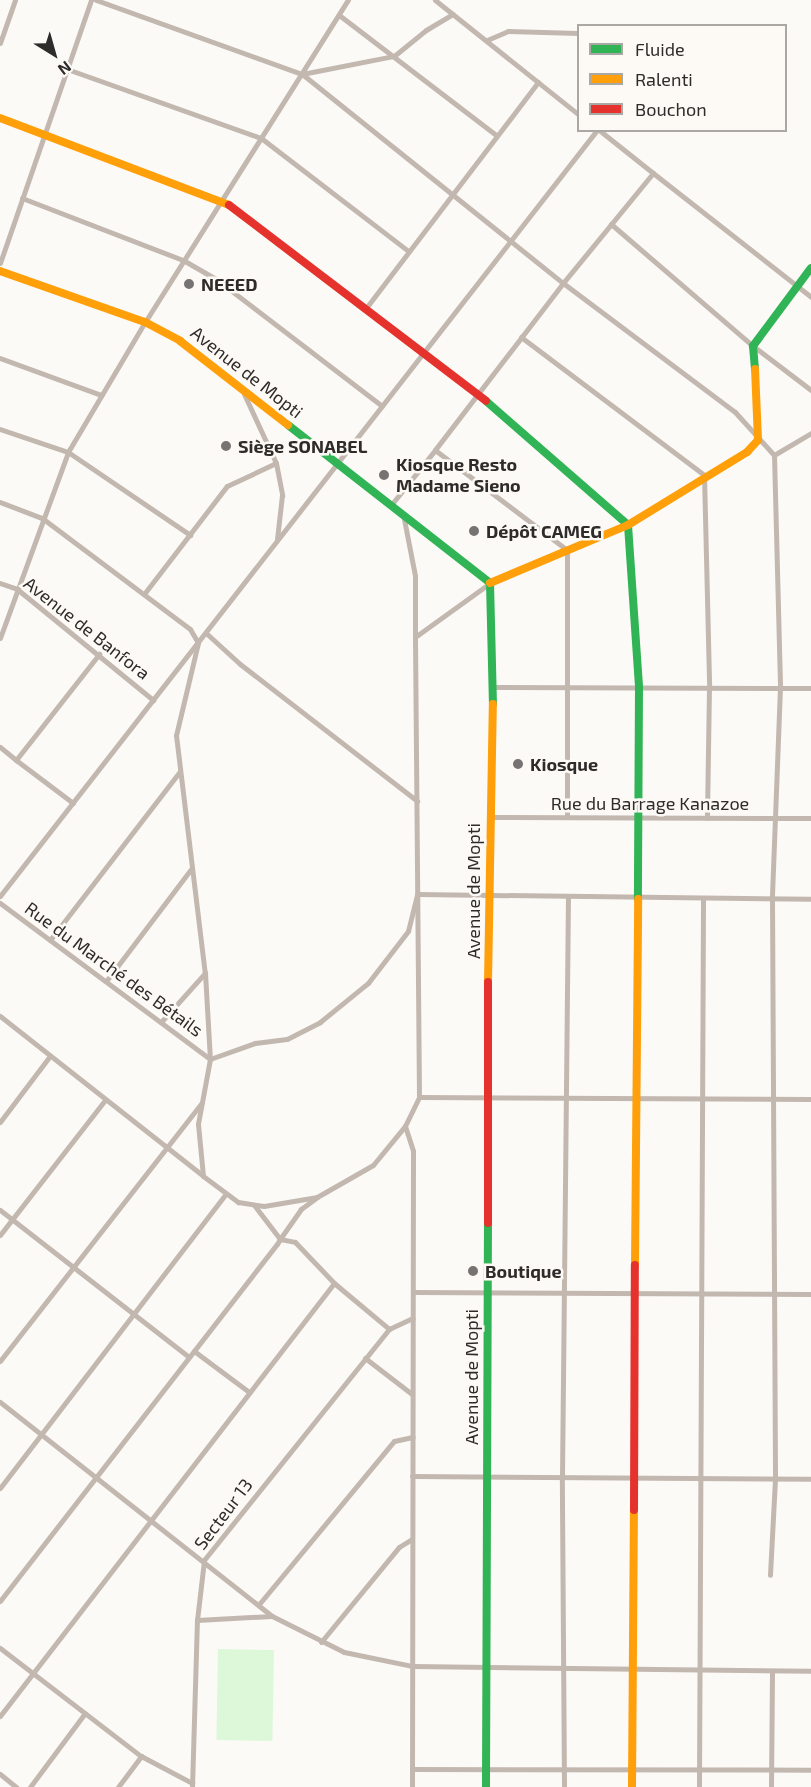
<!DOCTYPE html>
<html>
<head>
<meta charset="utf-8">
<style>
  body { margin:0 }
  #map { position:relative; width:811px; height:1787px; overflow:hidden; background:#fcfaf7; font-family:"Exo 2",sans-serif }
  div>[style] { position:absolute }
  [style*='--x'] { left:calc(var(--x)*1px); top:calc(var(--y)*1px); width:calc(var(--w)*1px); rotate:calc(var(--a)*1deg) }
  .green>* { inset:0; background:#ddf8d9; transform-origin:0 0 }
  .street>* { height:5px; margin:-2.5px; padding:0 2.5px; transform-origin:2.5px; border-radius:2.5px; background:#c3b8b0 }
  .fast>* { height:8px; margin:-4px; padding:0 4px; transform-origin:4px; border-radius:4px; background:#30b455 }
  .slow>* { height:8px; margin:-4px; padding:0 4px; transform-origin:4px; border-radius:4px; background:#ff9f0a }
  .jam>* { height:8px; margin:-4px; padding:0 4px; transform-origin:4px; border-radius:4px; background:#e5322d }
  .dots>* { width:16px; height:16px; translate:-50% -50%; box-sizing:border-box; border:3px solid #fdfaf6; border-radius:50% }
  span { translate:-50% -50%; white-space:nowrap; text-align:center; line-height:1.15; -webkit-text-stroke:5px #fdfaf6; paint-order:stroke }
  .poi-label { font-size:18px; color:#2d2c2a; font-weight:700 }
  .left { translate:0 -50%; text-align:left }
  .street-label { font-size:18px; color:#2d2c2a }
  .legend { position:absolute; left:577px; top:24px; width:210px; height:108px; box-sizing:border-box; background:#fdfaf6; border:2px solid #aaa8a4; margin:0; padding:8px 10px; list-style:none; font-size:18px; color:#2d2c2a }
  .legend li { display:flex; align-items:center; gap:12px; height:30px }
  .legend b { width:30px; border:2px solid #aaa8a4 }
  .north { position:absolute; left:24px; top:24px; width:60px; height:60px; -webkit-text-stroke:4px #fdfaf6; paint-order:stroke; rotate:143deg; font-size:16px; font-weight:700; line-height:24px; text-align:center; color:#2d2c2a }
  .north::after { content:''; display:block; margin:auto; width:21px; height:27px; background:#2d2c2a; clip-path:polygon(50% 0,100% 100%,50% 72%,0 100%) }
</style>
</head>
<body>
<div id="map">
  <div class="green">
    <div style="left:218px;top:1649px;width:56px;height:91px;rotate:1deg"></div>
  </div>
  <div class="street">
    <div style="--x:96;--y:0;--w:219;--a:19.8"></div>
    <div style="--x:302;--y:74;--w:334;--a:38.7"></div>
    <div style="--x:563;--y:283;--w:210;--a:127.5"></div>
    <div style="--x:435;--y:0;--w:183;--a:38.6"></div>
    <div style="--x:339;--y:15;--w:198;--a:37.4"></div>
    <div style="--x:487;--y:40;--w:23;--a:-23"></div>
    <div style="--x:508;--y:31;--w:70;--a:1.6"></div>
    <div style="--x:0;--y:43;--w:46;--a:-70.8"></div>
    <div style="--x:67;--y:69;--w:206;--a:19.6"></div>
    <div style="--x:261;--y:138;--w:185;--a:37.5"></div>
    <div style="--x:302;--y:74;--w:94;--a:-11.1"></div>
    <div style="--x:394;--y:56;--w:41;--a:-39.1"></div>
    <div style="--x:426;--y:30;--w:31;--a:-31"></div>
    <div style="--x:599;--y:130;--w:69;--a:38.5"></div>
    <div style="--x:653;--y:173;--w:142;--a:129.3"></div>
    <div style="--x:563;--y:283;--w:215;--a:36.9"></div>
    <div style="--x:735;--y:412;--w:58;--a:47.8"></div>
    <div style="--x:774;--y:455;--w:232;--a:88.5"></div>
    <div style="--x:780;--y:687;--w:212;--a:92.2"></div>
    <div style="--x:772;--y:899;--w:580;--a:89.7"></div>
    <div style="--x:775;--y:1479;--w:96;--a:93"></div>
    <div style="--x:653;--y:173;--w:201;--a:38.1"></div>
    <div style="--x:22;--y:198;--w:173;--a:21.1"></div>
    <div style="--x:183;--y:260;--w:38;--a:30"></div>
    <div style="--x:216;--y:279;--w:209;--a:37.4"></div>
    <div style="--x:611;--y:224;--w:187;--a:40.7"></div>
    <div style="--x:753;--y:346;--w:73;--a:37.2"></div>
    <div style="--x:0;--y:263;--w:278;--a:-70.9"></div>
    <div style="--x:366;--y:308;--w:284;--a:-52.7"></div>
    <div style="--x:521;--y:337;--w:229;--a:37"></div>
    <div style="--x:704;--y:475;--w:212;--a:88.6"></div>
    <div style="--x:709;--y:687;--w:131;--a:90.9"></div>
    <div style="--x:0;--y:358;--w:108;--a:20.1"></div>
    <div style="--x:244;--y:394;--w:76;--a:65.1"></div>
    <div style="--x:0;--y:429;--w:72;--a:18.7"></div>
    <div style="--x:68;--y:452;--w:148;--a:34.2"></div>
    <div style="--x:774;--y:455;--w:43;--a:-30.7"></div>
    <div style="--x:0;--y:502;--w:45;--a:20.9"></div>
    <div style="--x:42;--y:518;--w:185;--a:36.9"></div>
    <div style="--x:190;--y:629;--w:16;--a:60"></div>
    <div style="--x:198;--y:643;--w:95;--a:103.4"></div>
    <div style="--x:176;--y:735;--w:240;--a:83.1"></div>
    <div style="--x:205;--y:973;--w:86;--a:86.7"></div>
    <div style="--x:210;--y:1059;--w:66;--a:100.5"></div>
    <div style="--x:198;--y:1124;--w:52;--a:84.5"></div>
    <div style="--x:203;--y:1176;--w:44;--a:36.6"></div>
    <div style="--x:238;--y:1202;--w:26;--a:9"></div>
    <div style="--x:264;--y:1206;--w:54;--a:-9.6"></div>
    <div style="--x:317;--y:1197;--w:64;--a:-29.7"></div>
    <div style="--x:373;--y:1165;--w:50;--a:-50.6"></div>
    <div style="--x:405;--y:1126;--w:26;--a:72"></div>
    <div style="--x:413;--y:1151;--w:636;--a:90.09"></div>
    <div style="--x:391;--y:505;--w:70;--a:-51.3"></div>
    <div style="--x:435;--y:450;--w:166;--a:37.1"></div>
    <div style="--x:567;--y:550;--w:267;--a:90"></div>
    <div style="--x:403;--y:514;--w:63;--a:79"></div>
    <div style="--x:415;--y:576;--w:61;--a:90"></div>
    <div style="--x:0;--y:583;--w:18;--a:19"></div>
    <div style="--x:17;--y:589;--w:176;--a:39.2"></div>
    <div style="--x:144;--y:594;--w:136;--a:-52.5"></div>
    <div style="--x:227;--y:486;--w:54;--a:-25.1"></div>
    <div style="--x:276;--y:463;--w:33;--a:79"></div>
    <div style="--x:282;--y:495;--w:44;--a:96.5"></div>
    <div style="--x:206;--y:633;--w:46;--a:42.4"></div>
    <div style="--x:240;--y:664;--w:224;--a:37.7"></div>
    <div style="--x:0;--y:638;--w:198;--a:-69.9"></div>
    <div style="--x:68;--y:452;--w:151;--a:-59.4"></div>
    <div style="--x:145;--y:322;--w:381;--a:-57.8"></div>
    <div style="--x:494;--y:687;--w:317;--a:0.2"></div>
    <div style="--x:0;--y:747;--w:21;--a:39"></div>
    <div style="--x:73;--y:803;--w:71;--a:-143"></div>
    <div style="--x:16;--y:760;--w:135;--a:-51.9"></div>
    <div style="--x:489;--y:817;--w:322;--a:0.2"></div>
    <div style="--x:0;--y:896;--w:971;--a:-52.07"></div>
    <div style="--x:0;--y:903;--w:262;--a:36.6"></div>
    <div style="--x:210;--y:1059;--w:48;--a:-19.6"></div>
    <div style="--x:255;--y:1043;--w:32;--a:-7"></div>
    <div style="--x:287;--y:1039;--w:37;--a:-27"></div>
    <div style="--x:320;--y:1022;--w:62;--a:-39.1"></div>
    <div style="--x:368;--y:983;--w:66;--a:-52.4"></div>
    <div style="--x:408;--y:931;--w:38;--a:-76"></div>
    <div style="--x:417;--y:894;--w:394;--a:0.7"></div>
    <div style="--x:50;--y:940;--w:213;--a:-52.4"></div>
    <div style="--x:107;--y:980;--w:139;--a:-52.9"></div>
    <div style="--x:0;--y:1016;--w:258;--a:38.2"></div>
    <div style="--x:161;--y:1022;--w:66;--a:-48.1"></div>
    <div style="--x:419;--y:1097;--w:392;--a:0.3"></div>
    <div style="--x:0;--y:1122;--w:83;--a:-52.9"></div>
    <div style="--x:405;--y:1126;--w:32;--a:-64"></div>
    <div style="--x:419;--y:1097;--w:460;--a:-90.5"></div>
    <div style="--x:415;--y:637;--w:92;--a:-35.8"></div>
    <div style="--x:316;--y:1198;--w:19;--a:144"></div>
    <div style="--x:301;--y:1209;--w:37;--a:125"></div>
    <div style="--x:280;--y:1239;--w:15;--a:11"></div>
    <div style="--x:295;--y:1242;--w:57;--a:46.4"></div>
    <div style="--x:0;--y:1210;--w:239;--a:37.9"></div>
    <div style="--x:0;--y:1235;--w:171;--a:-52.1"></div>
    <div style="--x:413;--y:1292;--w:398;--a:0.3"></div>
    <div style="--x:194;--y:1351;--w:69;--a:36.7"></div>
    <div style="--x:365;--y:1358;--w:59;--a:37.5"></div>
    <div style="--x:0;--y:1361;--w:328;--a:-52"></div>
    <div style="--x:0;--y:1402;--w:346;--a:38.2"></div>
    <div style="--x:272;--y:1616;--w:80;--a:26.6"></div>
    <div style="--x:344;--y:1652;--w:69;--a:11.6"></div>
    <div style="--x:412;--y:1666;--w:399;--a:0.7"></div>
    <div style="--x:412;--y:1476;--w:399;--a:0.4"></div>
    <div style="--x:0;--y:1488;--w:371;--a:-52.5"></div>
    <div style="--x:0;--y:1601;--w:452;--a:-52.2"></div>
    <div style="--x:277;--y:1244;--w:6;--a:-59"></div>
    <div style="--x:280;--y:1239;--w:43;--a:-127.4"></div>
    <div style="--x:260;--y:1603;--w:210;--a:-50.4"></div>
    <div style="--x:394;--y:1441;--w:19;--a:-12"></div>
    <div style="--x:197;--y:1620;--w:75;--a:-3.1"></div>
    <div style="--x:321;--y:1642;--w:123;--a:-50.6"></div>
    <div style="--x:399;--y:1547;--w:15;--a:-32"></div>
    <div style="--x:0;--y:1648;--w:178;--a:37.5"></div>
    <div style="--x:141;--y:1756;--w:58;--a:27.9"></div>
    <div style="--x:0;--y:1716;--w:547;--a:-52.35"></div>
    <div style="--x:334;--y:1283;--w:72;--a:39.9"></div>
    <div style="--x:412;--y:1769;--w:399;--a:0.1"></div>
    <div style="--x:0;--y:1774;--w:21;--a:39"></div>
    <div style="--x:30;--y:1787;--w:92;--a:-53.4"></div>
    <div style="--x:118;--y:1787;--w:39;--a:-53"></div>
    <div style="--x:192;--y:1787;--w:167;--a:-88.3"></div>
    <div style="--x:197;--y:1620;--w:60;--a:-83.3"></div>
    <div style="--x:204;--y:1560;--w:296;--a:-51.3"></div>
    <div style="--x:389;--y:1329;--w:26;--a:-25"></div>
    <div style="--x:564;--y:1787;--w:310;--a:-90.4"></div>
    <div style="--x:562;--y:1477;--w:581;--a:-89.41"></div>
    <div style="--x:699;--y:1787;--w:889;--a:-89.74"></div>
    <div style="--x:771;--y:1787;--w:116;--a:-89.5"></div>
  </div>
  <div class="fast">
    <div style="--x:755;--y:369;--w:23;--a:-95"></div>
    <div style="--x:753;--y:346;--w:97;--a:-53.4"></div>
    <div style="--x:486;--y:401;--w:189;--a:41.1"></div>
    <div style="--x:628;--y:525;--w:162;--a:86.1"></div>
    <div style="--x:639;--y:687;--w:212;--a:90.3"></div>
    <div style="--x:288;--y:425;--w:256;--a:38"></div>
    <div style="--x:490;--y:583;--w:121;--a:88.6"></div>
    <div style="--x:486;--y:1787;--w:564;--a:-89.8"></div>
  </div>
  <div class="slow">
    <div style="--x:0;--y:118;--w:245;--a:20.8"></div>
    <div style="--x:0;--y:271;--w:154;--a:19.4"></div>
    <div style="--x:145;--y:322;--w:40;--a:28"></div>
    <div style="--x:180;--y:341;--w:137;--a:37.9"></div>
    <div style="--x:490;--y:583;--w:150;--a:-22.8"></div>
    <div style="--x:628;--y:525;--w:140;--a:-31.5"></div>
    <div style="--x:747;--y:452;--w:16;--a:-47"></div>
    <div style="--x:758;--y:440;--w:71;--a:-92.4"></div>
    <div style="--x:488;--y:982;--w:278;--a:-89"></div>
    <div style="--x:635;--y:1265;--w:366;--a:-89.5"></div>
    <div style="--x:632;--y:1787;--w:277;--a:-89.6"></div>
  </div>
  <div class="jam">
    <div style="--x:229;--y:205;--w:323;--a:37.3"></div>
    <div style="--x:488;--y:1223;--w:241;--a:-90"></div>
    <div style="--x:634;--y:1510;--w:245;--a:-89.8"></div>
  </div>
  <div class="dots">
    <div style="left:189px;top:284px;background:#757472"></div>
    <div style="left:226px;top:446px;background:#757472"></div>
    <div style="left:384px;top:475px;background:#757472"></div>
    <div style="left:474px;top:531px;background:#757472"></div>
    <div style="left:518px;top:764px;background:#757472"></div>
    <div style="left:473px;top:1271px;background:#757472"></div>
  </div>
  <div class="poi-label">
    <span class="left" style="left:201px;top:284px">NEEED</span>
    <span class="left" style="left:238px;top:446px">Siège SONABEL</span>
    <span class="left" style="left:396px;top:475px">Kiosque Resto<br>Madame Sieno</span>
    <span class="left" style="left:486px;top:531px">Dépôt CAMEG</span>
    <span class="left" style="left:530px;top:764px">Kiosque</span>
    <span class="left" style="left:485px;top:1271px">Boutique</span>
  </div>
  <div class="street-label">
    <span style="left:247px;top:372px;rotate:38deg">Avenue de Mopti</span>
    <span style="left:87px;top:628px;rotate:38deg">Avenue de Banfora</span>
    <span style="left:650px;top:803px">Rue du Barrage Kanazoe</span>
    <span style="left:473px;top:891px;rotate:-90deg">Avenue de Mopti</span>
    <span style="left:114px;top:969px;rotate:36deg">Rue du Marché des Bétails</span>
    <span style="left:471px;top:1377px;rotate:-90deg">Avenue de Mopti</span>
    <span style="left:223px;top:1514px;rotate:-53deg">Secteur 13</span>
  </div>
  <ul class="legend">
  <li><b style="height:8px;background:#30b455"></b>Fluide</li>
  <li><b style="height:8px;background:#ff9f0a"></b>Ralenti</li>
  <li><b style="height:8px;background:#e5322d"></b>Bouchon</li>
  </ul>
  <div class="north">N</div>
</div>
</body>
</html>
